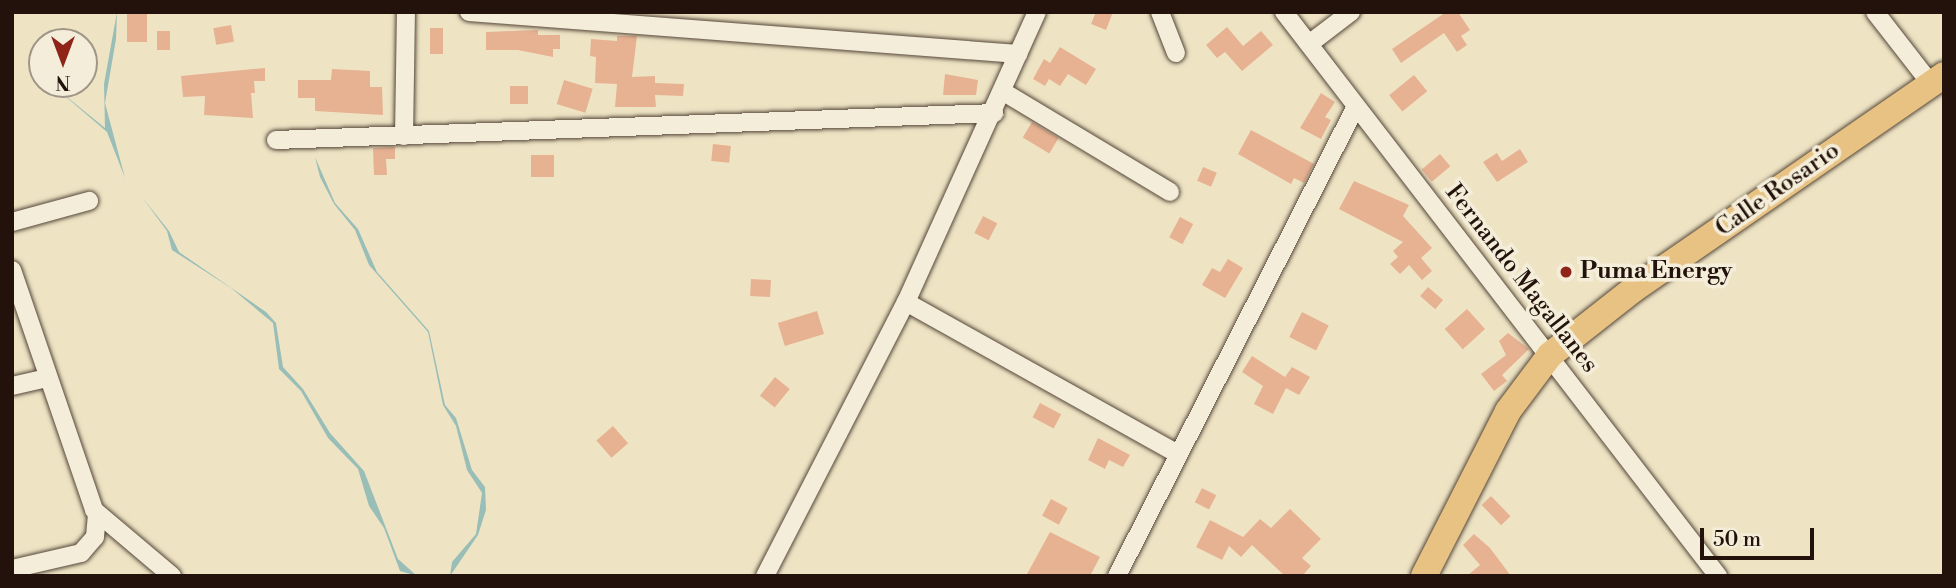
<!DOCTYPE html>
<html>
<head>
<meta charset="utf-8">
<style>
  body { margin:0 }
  #map { position:relative; width:1956px; height:588px; overflow:hidden; background:#eee4c4; font-family:"Libre Bodoni",serif }
  div>[style] { position:absolute }
  [style*='--x'] { left:calc(var(--x)*1px); top:calc(var(--y)*1px); width:calc(var(--w)*1px); rotate:calc(var(--a)*1deg) }
  .water>* { inset:0; background:#99beb7 }
  .building>* { inset:0; background:#e7b292; transform-origin:0 0 }
  .roads { filter:drop-shadow(0 0 2px #554639) drop-shadow(0 0 2px #554639) }
  .minor>* { height:18px; margin:-9px; padding:0 9px; transform-origin:9px; border-radius:9px; background:#f4edd9 }
  .primary>* { height:26px; margin:-13px; padding:0 13px; transform-origin:13px; border-radius:13px; background:#e7c282 }
  .dots>* { width:19px; height:19px; translate:-50% -50%; box-sizing:border-box; border:4px solid #f4edd9; border-radius:50% }
  span { translate:-50% -50%; white-space:nowrap; text-align:center; line-height:1.15; -webkit-text-stroke:7px #f4edd9; paint-order:stroke }
  .street-label { font-size:24px; color:#22120b }
  .poi-label { font-size:24px; color:#22120b; font-weight:700 }
  .left { translate:0 -50%; text-align:left }
  .frame { position:absolute; inset:0; border:14px solid #22120b; pointer-events:none }
  .north { position:absolute; left:28px; top:28px; width:70px; height:70px; box-sizing:border-box; background:#f4edd9; border:2px solid #a09587; border-radius:50%; rotate:180deg; font-size:19px; font-weight:700; line-height:28px; text-align:center; color:#22120b }
  .north::after { content:''; display:block; margin:auto; width:24px; height:32px; background:#8f2418; clip-path:polygon(50% 0,100% 100%,50% 72%,0 100%) }
  .scale { position:absolute; left:1700px; top:528px; width:114px; height:32px; box-sizing:border-box; border:4px solid #22120b; border-top:0; padding-left:9px; font-size:21px; line-height:24px; white-space:nowrap; color:#22120b; -webkit-text-stroke:5px #f4edd9; paint-order:stroke }
</style>
</head>
<body>
<div id="map">
  <div class="water">
    <div style="clip-path:polygon(117px 12px,116px 39px,105px 103px,125px 178px,107px 132px,51px 84px,105px 128px,104px 84px)"></div>
    <div style="clip-path:polygon(315px 157px,335px 203px,358px 229px,377px 272px,429px 331px,445px 405px,456px 418px,472px 470px,485px 487px,486px 510px,478px 535px,450px 576px,452px 562px,476px 534px,482px 493px,467px 470px,456px 426px,443px 405px,428px 332px,369px 265px,355px 230px,334px 204px,320px 177px)"></div>
    <div style="clip-path:polygon(142px 197px,169px 231px,179px 252px,266px 312px,276px 323px,283px 367px,303px 389px,330px 433px,364px 471px,398px 559px,417px 576px,400px 571px,384px 528px,369px 506px,358px 469px,328px 438px,301px 391px,279px 369px,273px 323px,231px 288px,172px 250px,167px 231px)"></div>
  </div>
  <div class="building">
    <div style="clip-path:polygon(1096px 12px,1113px 12px,1106px 30px,1091px 24px)"></div>
    <div style="clip-path:polygon(1446px 12px,1458px 12px,1470px 30px,1461px 36px,1467px 45px,1457px 52px,1444px 33px,1401px 63px,1392px 49px)"></div>
    <div style="left:127px;top:14px;width:20px;height:28px"></div>
    <div style="left:231px;top:25px;width:17px;height:18px;rotate:80deg"></div>
    <div style="clip-path:polygon(1227px 27px,1243px 46px,1261px 31px,1273px 45px,1242px 71px,1225px 52px,1217px 58px,1206px 45px)"></div>
    <div style="left:430px;top:28px;width:13px;height:26px"></div>
    <div style="clip-path:polygon(538px 30px,538px 35px,560px 35px,560px 49px,553px 49px,553px 57px,518px 50px,486px 50px,486px 32px)"></div>
    <div style="left:157px;top:31px;width:13px;height:19px"></div>
    <div style="clip-path:polygon(617px 36px,637px 36px,632px 77px,655px 76px,655px 83px,684px 84px,683px 96px,655px 95px,656px 107px,615px 107px,617px 84px,595px 83px,596px 57px,590px 56px,591px 39px,617px 41px)"></div>
    <div style="clip-path:polygon(1060px 47px,1096px 69px,1086px 85px,1068px 74px,1060px 86px,1049px 79px,1045px 86px,1033px 79px,1044px 59px,1050px 63px)"></div>
    <div style="clip-path:polygon(265px 68px,265px 81px,254px 81px,255px 93px,251px 93px,253px 118px,204px 115px,205px 96px,183px 97px,181px 76px)"></div>
    <div style="clip-path:polygon(332px 69px,370px 71px,370px 87px,382px 87px,383px 115px,315px 111px,315px 98px,298px 98px,298px 80px,331px 80px)"></div>
    <div style="clip-path:polygon(945px 74px,978px 80px,976px 95px,943px 95px)"></div>
    <div style="left:1414px;top:75px;width:21px;height:32px;rotate:51deg"></div>
    <div style="left:564px;top:80px;width:30px;height:25px;rotate:17deg"></div>
    <div style="left:528px;top:86px;width:18px;height:18px;rotate:90deg"></div>
    <div style="clip-path:polygon(1321px 93px,1335px 102px,1325px 117px,1331px 120px,1321px 139px,1300px 128px)"></div>
    <div style="left:1032px;top:122px;width:31px;height:18px;rotate:31deg"></div>
    <div style="clip-path:polygon(1251px 130px,1314px 164px,1304px 183px,1294px 178px,1291px 184px,1238px 154px)"></div>
    <div style="left:713px;top:144px;width:18px;height:17px;rotate:6deg"></div>
    <div style="clip-path:polygon(395px 147px,395px 159px,386px 159px,387px 175px,374px 175px,373px 148px)"></div>
    <div style="clip-path:polygon(1520px 149px,1528px 162px,1497px 182px,1483px 162px,1497px 153px,1502px 161px)"></div>
    <div style="left:1440px;top:154px;width:16px;height:24px;rotate:50deg"></div>
    <div style="left:531px;top:155px;width:23px;height:22px"></div>
    <div style="left:1203px;top:167px;width:15px;height:15px;rotate:23deg"></div>
    <div style="clip-path:polygon(1354px 181px,1409px 205px,1403px 216px,1432px 248px,1421px 258px,1432px 271px,1422px 280px,1409px 265px,1400px 274px,1390px 264px,1398px 257px,1393px 251px,1403px 242px,1339px 209px)"></div>
    <div style="left:983px;top:216px;width:16px;height:19px;rotate:27deg"></div>
    <div style="left:1180px;top:217px;width:15px;height:23px;rotate:28deg"></div>
    <div style="clip-path:polygon(1228px 259px,1243px 268px,1225px 298px,1202px 285px,1212px 268px,1220px 272px)"></div>
    <div style="left:751px;top:279px;width:20px;height:17px;rotate:3deg"></div>
    <div style="left:1428px;top:287px;width:20px;height:12px;rotate:41deg"></div>
    <div style="left:1467px;top:309px;width:27px;height:30px;rotate:48deg"></div>
    <div style="left:817px;top:311px;width:24px;height:41px;rotate:73deg"></div>
    <div style="left:1302px;top:312px;width:30px;height:28px;rotate:27deg"></div>
    <div style="clip-path:polygon(1508px 333px,1529px 349px,1502px 375px,1507px 381px,1494px 391px,1481px 374px,1506px 355px,1499px 341px)"></div>
    <div style="clip-path:polygon(1252px 356px,1285px 377px,1292px 367px,1310px 377px,1299px 395px,1286px 388px,1273px 414px,1254px 404px,1263px 386px,1242px 372px)"></div>
    <div style="left:775px;top:377px;width:19px;height:24px;rotate:39deg"></div>
    <div style="left:1040px;top:403px;width:24px;height:16px;rotate:28deg"></div>
    <div style="left:613px;top:426px;width:23px;height:22px;rotate:49deg"></div>
    <div style="clip-path:polygon(1098px 438px,1130px 455px,1123px 467px,1109px 460px,1105px 469px,1088px 460px)"></div>
    <div style="left:1202px;top:488px;width:16px;height:16px;rotate:27deg"></div>
    <div style="left:1491px;top:496px;width:28px;height:13px;rotate:46deg"></div>
    <div style="left:1051px;top:499px;width:19px;height:19px;rotate:28deg"></div>
    <div style="clip-path:polygon(1290px 509px,1321px 539px,1302px 558px,1311px 566px,1302px 576px,1285px 576px,1252px 545px,1241px 557px,1229px 546px,1222px 560px,1196px 547px,1210px 520px,1243px 537px,1260px 519px,1271px 528px)"></div>
    <div style="clip-path:polygon(1050px 532px,1100px 557px,1090px 576px,1026px 576px)"></div>
    <div style="clip-path:polygon(1474px 534px,1490px 548px,1511px 576px,1467px 576px,1480px 565px,1463px 545px)"></div>
  </div>
  <div class="roads">
    <div class="minor">
      <div style="--x:469;--y:12;--w:551;--a:4.37"></div>
      <div style="--x:1160;--y:12;--w:44;--a:68.7"></div>
      <div style="--x:1284;--y:12;--w:712;--a:52.42"></div>
      <div style="--x:1875;--y:12;--w:91;--a:52.1"></div>
      <div style="--x:1309;--y:44;--w:53;--a:-37.3"></div>
      <div style="--x:1002;--y:91;--w:196;--a:31"></div>
      <div style="--x:404;--y:136;--w:124;--a:-89.1"></div>
      <div style="--x:276;--y:140;--w:719;--a:-2.15"></div>
      <div style="--x:12;--y:222;--w:80;--a:-15.3"></div>
      <div style="--x:12;--y:270;--w:254;--a:71.1"></div>
      <div style="--x:94;--y:510;--w:102;--a:40.2"></div>
      <div style="--x:906;--y:302;--w:312;--a:29.2"></div>
      <div style="--x:12;--y:386;--w:36;--a:-13"></div>
      <div style="--x:12;--y:569;--w:71;--a:-13.1"></div>
      <div style="--x:81;--y:553;--w:21;--a:-49"></div>
      <div style="--x:95;--y:537;--w:23;--a:-85"></div>
      <div style="--x:765;--y:576;--w:308;--a:-62.8"></div>
      <div style="--x:906;--y:302;--w:318;--a:-65.7"></div>
      <div style="--x:1117;--y:576;--w:525;--a:-63.04"></div>
    </div>
    <div class="primary">
      <div style="--x:1424;--y:576;--w:185;--a:-63"></div>
      <div style="--x:1508;--y:411;--w:70;--a:-53.1"></div>
      <div style="--x:1550;--y:355;--w:107;--a:-38.2"></div>
      <div style="--x:1634;--y:289;--w:377;--a:-34.6"></div>
    </div>
  </div>
  <div class="dots">
    <div style="left:1566px;top:272px;background:#8f2418"></div>
  </div>
  <div class="street-label">
    <span style="left:1778px;top:190px;rotate:-35deg">Calle Rosario</span>
    <span style="left:1521px;top:279px;rotate:52deg">Fernando Magallanes</span>
  </div>
  <div class="poi-label">
    <span class="left" style="left:1580px;top:272px">Puma Energy</span>
  </div>
  <div class="frame"></div>
  <div class="north">N</div>
  <div class="scale">50 m</div>
</div>
</body>
</html>
